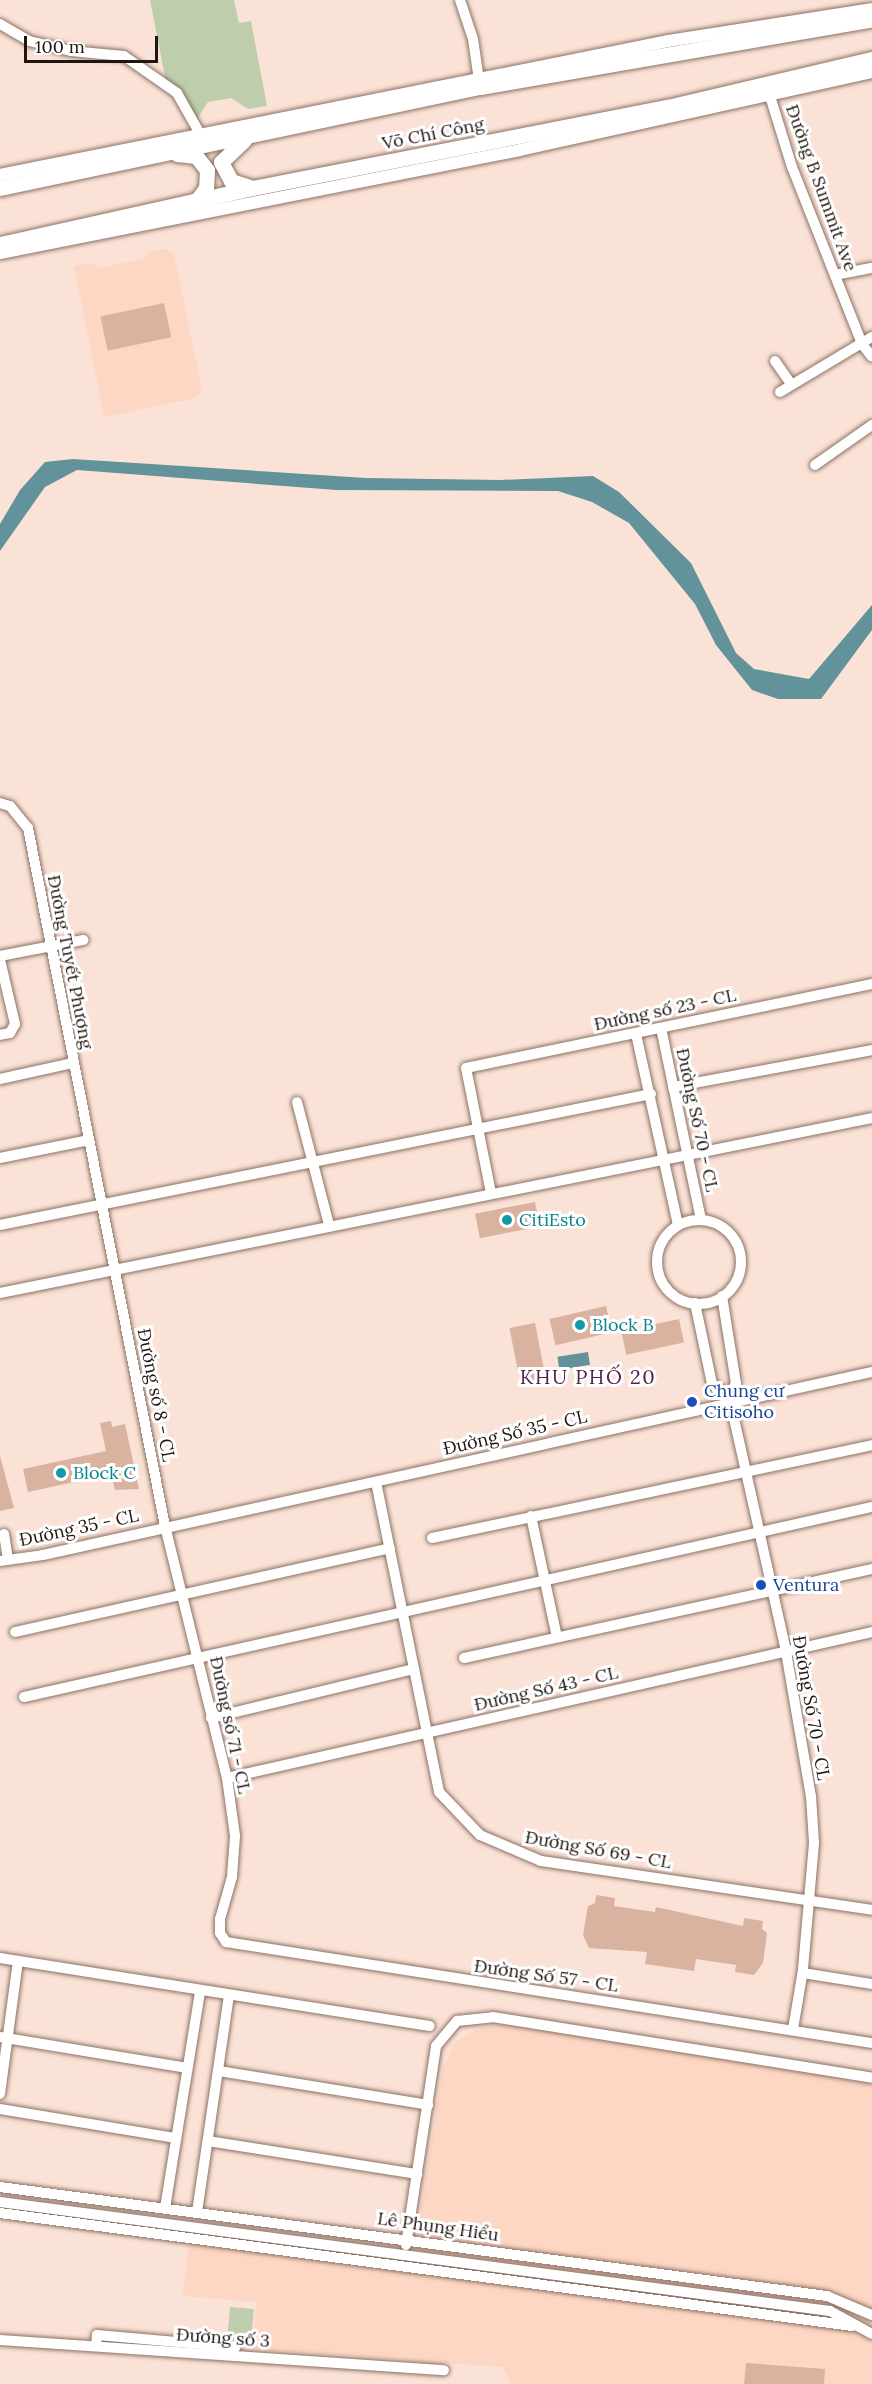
<!DOCTYPE html>
<html>
<head>
<meta charset="utf-8">
<style>
  body { margin:0 }
  #map { position:relative; width:872px; height:2384px; overflow:hidden; background:#fbe2d7; font-family:Lora,serif }
  div>[style] { position:absolute }
  [style*='--x'] { left:calc(var(--x)*1px); top:calc(var(--y)*1px); width:calc(var(--w)*1px); rotate:calc(var(--a)*1deg) }
  .built>* { inset:0; background:#fdd6c4 }
  .green>* { inset:0; background:#becdac; transform-origin:0 0 }
  .water>* { inset:0; background:#63939a; transform-origin:0 0 }
  .building>* { inset:0; background:#dab2a0; transform-origin:0 0 }
  .roads { filter:drop-shadow(0 0 2px #8c7164) drop-shadow(0 0 2px #8c7164) }
  .minor>* { height:10px; margin:-5px; padding:0 5px; transform-origin:5px; border-radius:5px; background:#fff }
  .minor>.ring { margin:-5px; padding:0; box-sizing:content-box; background:none; border:10px solid #fff; border-radius:50% }
  .major>* { height:12px; margin:-6px; padding:0 6px; transform-origin:6px; border-radius:6px; background:#fff }
  .highway>* { height:15px; margin:-7.5px; padding:0 7.5px; transform-origin:7.5px; border-radius:7.5px; background:#fff }
  .dots>* { width:16px; height:16px; translate:-50% -50%; box-sizing:border-box; border:3px solid #fff; border-radius:50% }
  span { translate:-50% -50%; white-space:nowrap; text-align:center; line-height:1.15; -webkit-text-stroke:6px #fff; paint-order:stroke }
  .street-label { font-size:18px; color:#201611 }
  .culture-label { font-size:18px; color:#0d838f }
  .left { translate:0 -50%; text-align:left }
  .transit-label { font-size:18px; color:#164399 }
  .neighbourhood-label { font-size:20px; color:#521f4e; letter-spacing:1.5px }
  .scale { position:absolute; left:24px; top:36px; width:134px; height:27px; box-sizing:border-box; border:3px solid #201611; border-top:0; padding-left:8px; font-size:18px; line-height:21px; white-space:nowrap; color:#201611; -webkit-text-stroke:4px #fff; paint-order:stroke }
</style>
</head>
<body>
<div id="map">
  <div class="built">
    <div style="clip-path:polygon(166px 249px,174px 254px,202px 390px,196px 398px,104px 417px,74px 266px,92px 263px,99px 268px,144px 259px,149px 252px)"></div>
    <div style="clip-path:polygon(502px 2024px,872px 2082px,872px 2384px,511px 2384px,503px 2367px,253px 2349px,256px 2302px,183px 2296px,189px 2243px,420px 2273px,421px 2207px,443px 2067px,456px 2042px,479px 2028px)"></div>
  </div>
  <div class="green">
    <div style="clip-path:polygon(150px 0,234px 0,239px 23px,251px 21px,267px 106px,248px 109px,231px 98px,208px 102px,197px 119px,184px 94px,166px 82px)"></div>
    <div style="left:230px;top:2307px;width:24px;height:38px;rotate:5deg"></div>
  </div>
  <div class="water">
    <div style="clip-path:polygon(73px 459px,366px 478px,500px 480px,593px 476px,619px 492px,691px 563px,736px 653px,754px 669px,809px 679px,872px 605px,872px 630px,821px 699px,778px 699px,752px 690px,716px 645px,695px 604px,629px 523px,592px 502px,558px 491px,336px 490px,77px 470px,45px 487px,0 551px,0 524px,20px 490px,45px 462px)"></div>
    <div style="left:588px;top:1352px;width:13px;height:31px;rotate:81deg"></div>
  </div>
  <div class="building">
    <div style="left:164px;top:303px;width:35px;height:65px;rotate:78deg"></div>
    <div style="left:535px;top:1202px;width:25px;height:61px;rotate:79deg"></div>
    <div style="left:606px;top:1306px;width:27px;height:58px;rotate:77deg"></div>
    <div style="left:679px;top:1319px;width:24px;height:59px;rotate:78deg"></div>
    <div style="left:535px;top:1323px;width:60px;height:26px;rotate:79deg"></div>
    <div style="clip-path:polygon(111px 1421px,112px 1427px,125px 1424px,139px 1489px,115px 1490px,111px 1474px,28px 1492px,23px 1469px,106px 1451px,100px 1423px)"></div>
    <div style="clip-path:polygon(0 1456px,14px 1508px,0 1511px)"></div>
    <div style="clip-path:polygon(596px 1895px,615px 1898px,614px 1906px,655px 1912px,656px 1907px,743px 1926px,744px 1918px,763px 1921px,762px 1929px,767px 1933px,763px 1963px,754px 1975px,735px 1972px,736px 1965px,696px 1959px,694px 1971px,645px 1964px,647px 1952px,589px 1948px,583px 1935px,588px 1906px,595px 1903px)"></div>
    <div style="clip-path:polygon(746px 2363px,825px 2369px,824px 2384px,744px 2384px)"></div>
  </div>
  <div class="roads">
    <div class="minor">
      <div style="--x:460;--y:0;--w:41;--a:71.6"></div>
      <div style="--x:473;--y:39;--w:49;--a:81.7"></div>
      <div style="--x:0;--y:24;--w:34;--a:30"></div>
      <div style="--x:29;--y:41;--w:43;--a:13.4"></div>
      <div style="--x:71;--y:51;--w:53;--a:5.4"></div>
      <div style="--x:124;--y:56;--w:65;--a:34.9"></div>
      <div style="--x:177;--y:93;--w:55;--a:60.6"></div>
      <div style="--x:770;--y:96;--w:74;--a:72.8"></div>
      <div style="--x:792;--y:167;--w:190;--a:68.4"></div>
      <div style="--x:862;--y:344;--w:16;--a:52"></div>
      <div style="--x:835;--y:275;--w:38;--a:-11"></div>
      <div style="--x:775;--y:361;--w:29;--a:55"></div>
      <div style="--x:780;--y:392;--w:107;--a:-30.9"></div>
      <div style="--x:815;--y:465;--w:70;--a:-35.1"></div>
      <div style="--x:0;--y:803;--w:10;--a:17"></div>
      <div style="--x:10;--y:806;--w:28;--a:51"></div>
      <div style="--x:28;--y:828;--w:711;--a:78.9"></div>
      <div style="--x:165;--y:1526;--w:260;--a:76.2"></div>
      <div style="--x:227;--y:1778;--w:59;--a:82.1"></div>
      <div style="--x:235;--y:1836;--w:41;--a:94.2"></div>
      <div style="--x:232;--y:1877;--w:44;--a:105.9"></div>
      <div style="--x:220;--y:1919;--w:14;--a:90"></div>
      <div style="--x:220;--y:1933;--w:11;--a:56"></div>
      <div style="--x:226;--y:1942;--w:654;--a:8.89"></div>
      <div style="--x:0;--y:956;--w:85;--a:-10.9"></div>
      <div style="--x:0;--y:960;--w:66;--a:76.8"></div>
      <div style="--x:15;--y:1024;--w:10;--a:119"></div>
      <div style="--x:10;--y:1033;--w:10;--a:169"></div>
      <div style="--x:661;--y:1028;--w:196;--a:78.2"></div>
      <div style="--x:636;--y:1034;--w:196;--a:77.6"></div>
      <div style="--x:0;--y:1079;--w:75;--a:-12.4"></div>
      <div style="--x:673;--y:1087;--w:202;--a:-10.5"></div>
      <div style="--x:297;--y:1102;--w:127;--a:75.4"></div>
      <div style="--x:0;--y:1158;--w:91;--a:-11.4"></div>
      <div style="--x:491;--y:1193;--w:127;--a:-101.3"></div>
      <div style="--x:466;--y:1068;--w:415;--a:-11.7"></div>
      <div class="ring" style="left:657px;top:1220px;width:74px;height:74px"></div>
      <div style="--x:0;--y:1225;--w:664;--a:-11.38"></div>
      <div style="--x:0;--y:1293;--w:889;--a:-11.35"></div>
      <div style="--x:722;--y:1296;--w:88;--a:80.9"></div>
      <div style="--x:736;--y:1383;--w:15;--a:118"></div>
      <div style="--x:729;--y:1396;--w:262;--a:77.4"></div>
      <div style="--x:786;--y:1652;--w:146;--a:80.2"></div>
      <div style="--x:811;--y:1796;--w:47;--a:86.3"></div>
      <div style="--x:814;--y:1843;--w:127;--a:95"></div>
      <div style="--x:803;--y:1970;--w:60;--a:99.6"></div>
      <div style="--x:695;--y:1303;--w:83;--a:78.1"></div>
      <div style="--x:712;--y:1384;--w:21;--a:35"></div>
      <div style="--x:376;--y:1482;--w:316;--a:78.5"></div>
      <div style="--x:439;--y:1792;--w:59;--a:46.4"></div>
      <div style="--x:480;--y:1835;--w:66;--a:23.1"></div>
      <div style="--x:541;--y:1861;--w:335;--a:8.4"></div>
      <div style="--x:531;--y:1516;--w:124;--a:77.9"></div>
      <div style="--x:4;--y:1534;--w:26;--a:81"></div>
      <div style="--x:432;--y:1538;--w:450;--a:-11.9"></div>
      <div style="--x:0;--y:1561;--w:43;--a:-7.9"></div>
      <div style="--x:43;--y:1555;--w:849;--a:-12.45"></div>
      <div style="--x:15;--y:1632;--w:384;--a:-12.6"></div>
      <div style="--x:464;--y:1658;--w:418;--a:-12.3"></div>
      <div style="--x:24;--y:1697;--w:869;--a:-12.63"></div>
      <div style="--x:211;--y:1718;--w:209;--a:-13.6"></div>
      <div style="--x:227;--y:1778;--w:661;--a:-12.75"></div>
      <div style="--x:0;--y:1958;--w:435;--a:9"></div>
      <div style="--x:803;--y:1973;--w:70;--a:9.1"></div>
      <div style="--x:0;--y:2037;--w:190;--a:9.4"></div>
      <div style="--x:219;--y:2071;--w:212;--a:9.2"></div>
      <div style="--x:0;--y:2094;--w:134;--a:-82.3"></div>
      <div style="--x:0;--y:2109;--w:177;--a:9.4"></div>
      <div style="--x:208;--y:2141;--w:212;--a:9"></div>
      <div style="--x:0;--y:2187;--w:834;--a:7.51"></div>
      <div style="--x:827;--y:2296;--w:49;--a:22.9"></div>
      <div style="--x:0;--y:2202;--w:837;--a:7.48"></div>
      <div style="--x:830;--y:2311;--w:48;--a:28.7"></div>
      <div style="--x:165;--y:2208;--w:220;--a:-80.8"></div>
      <div style="--x:197;--y:2212;--w:218;--a:-81.6"></div>
      <div style="--x:0;--y:2213;--w:860;--a:7.55"></div>
      <div style="--x:406;--y:2245;--w:201;--a:-81.4"></div>
      <div style="--x:436;--y:2046;--w:33;--a:-50"></div>
      <div style="--x:457;--y:2021;--w:36;--a:-6"></div>
      <div style="--x:493;--y:2017;--w:384;--a:9.1"></div>
      <div style="--x:0;--y:2340;--w:445;--a:3.9"></div>
      <div style="--x:96;--y:2346;--w:11;--a:-85"></div>
      <div style="--x:97;--y:2335;--w:139;--a:5"></div>
    </div>
    <div class="major">
      <div style="--x:0;--y:175;--w:681;--a:-11.34"></div>
      <div style="--x:668;--y:41;--w:206;--a:-8.9"></div>
      <div style="--x:0;--y:253;--w:530;--a:-11.2"></div>
      <div style="--x:520;--y:150;--w:361;--a:-12.5"></div>
    </div>
    <div class="highway">
      <div style="--x:244;--y:140;--w:32;--a:136"></div>
      <div style="--x:221;--y:162;--w:21;--a:62"></div>
      <div style="--x:231;--y:181;--w:20;--a:18"></div>
      <div style="--x:177;--y:154;--w:19;--a:6"></div>
      <div style="--x:196;--y:156;--w:18;--a:52"></div>
      <div style="--x:207;--y:170;--w:18;--a:93"></div>
      <div style="--x:206;--y:188;--w:15;--a:127"></div>
      <div style="--x:0;--y:188;--w:491;--a:-11.9"></div>
      <div style="--x:480;--y:87;--w:398;--a:-9.8"></div>
      <div style="--x:0;--y:244;--w:259;--a:-12.5"></div>
      <div style="--x:253;--y:188;--w:422;--a:-11.1"></div>
      <div style="--x:667;--y:107;--w:211;--a:-13.2"></div>
    </div>
  </div>
  <div class="dots">
    <div style="left:507px;top:1220px;background:#0f9aa8"></div>
    <div style="left:580px;top:1325px;background:#0f9aa8"></div>
    <div style="left:692px;top:1402px;background:#1a4fb4"></div>
    <div style="left:61px;top:1473px;background:#0f9aa8"></div>
    <div style="left:761px;top:1585px;background:#1a4fb4"></div>
  </div>
  <div class="street-label">
    <span style="left:433px;top:134px;rotate:-11deg">Võ Chí Công</span>
    <span style="left:821px;top:188px;rotate:70deg">Đường B Summit Ave</span>
    <span style="left:70px;top:962px;rotate:79deg">Đường Tuyết Phượng</span>
    <span style="left:665px;top:1010px;rotate:-12deg">Đường số 23 - CL</span>
    <span style="left:697px;top:1120px;rotate:78deg">Đường Số 70 - CL</span>
    <span style="left:156px;top:1395px;rotate:79deg">Đường số 8 - CL</span>
    <span style="left:515px;top:1433px;rotate:-13deg">Đường Số 35 - CL</span>
    <span style="left:79px;top:1528px;rotate:-12deg">Đường 35 - CL</span>
    <span style="left:546px;top:1689px;rotate:-13deg">Đường Số 43 - CL</span>
    <span style="left:811px;top:1708px;rotate:80deg">Đường Số 70 - CL</span>
    <span style="left:230px;top:1725px;rotate:78deg">Đường số 71 - CL</span>
    <span style="left:598px;top:1850px;rotate:10deg">Đường Số 69 - CL</span>
    <span style="left:546px;top:1976px;rotate:8deg">Đường Số 57 - CL</span>
    <span style="left:438px;top:2227px;rotate:8deg">Lê Phụng Hiểu</span>
    <span style="left:223px;top:2338px;rotate:4deg">Đường số 3</span>
  </div>
  <div class="culture-label">
    <span class="left" style="left:519px;top:1220px">CitiEsto</span>
    <span class="left" style="left:592px;top:1325px">Block B</span>
    <span class="left" style="left:73px;top:1473px">Block C</span>
  </div>
  <div class="transit-label">
    <span class="left" style="left:704px;top:1402px">Chung cư<br>Citisoho</span>
    <span class="left" style="left:773px;top:1585px">Ventura</span>
  </div>
  <div class="neighbourhood-label">
    <span style="left:588px;top:1376px">KHU PHỐ 20</span>
  </div>
  <div class="scale">100 m</div>
</div>
</body>
</html>
